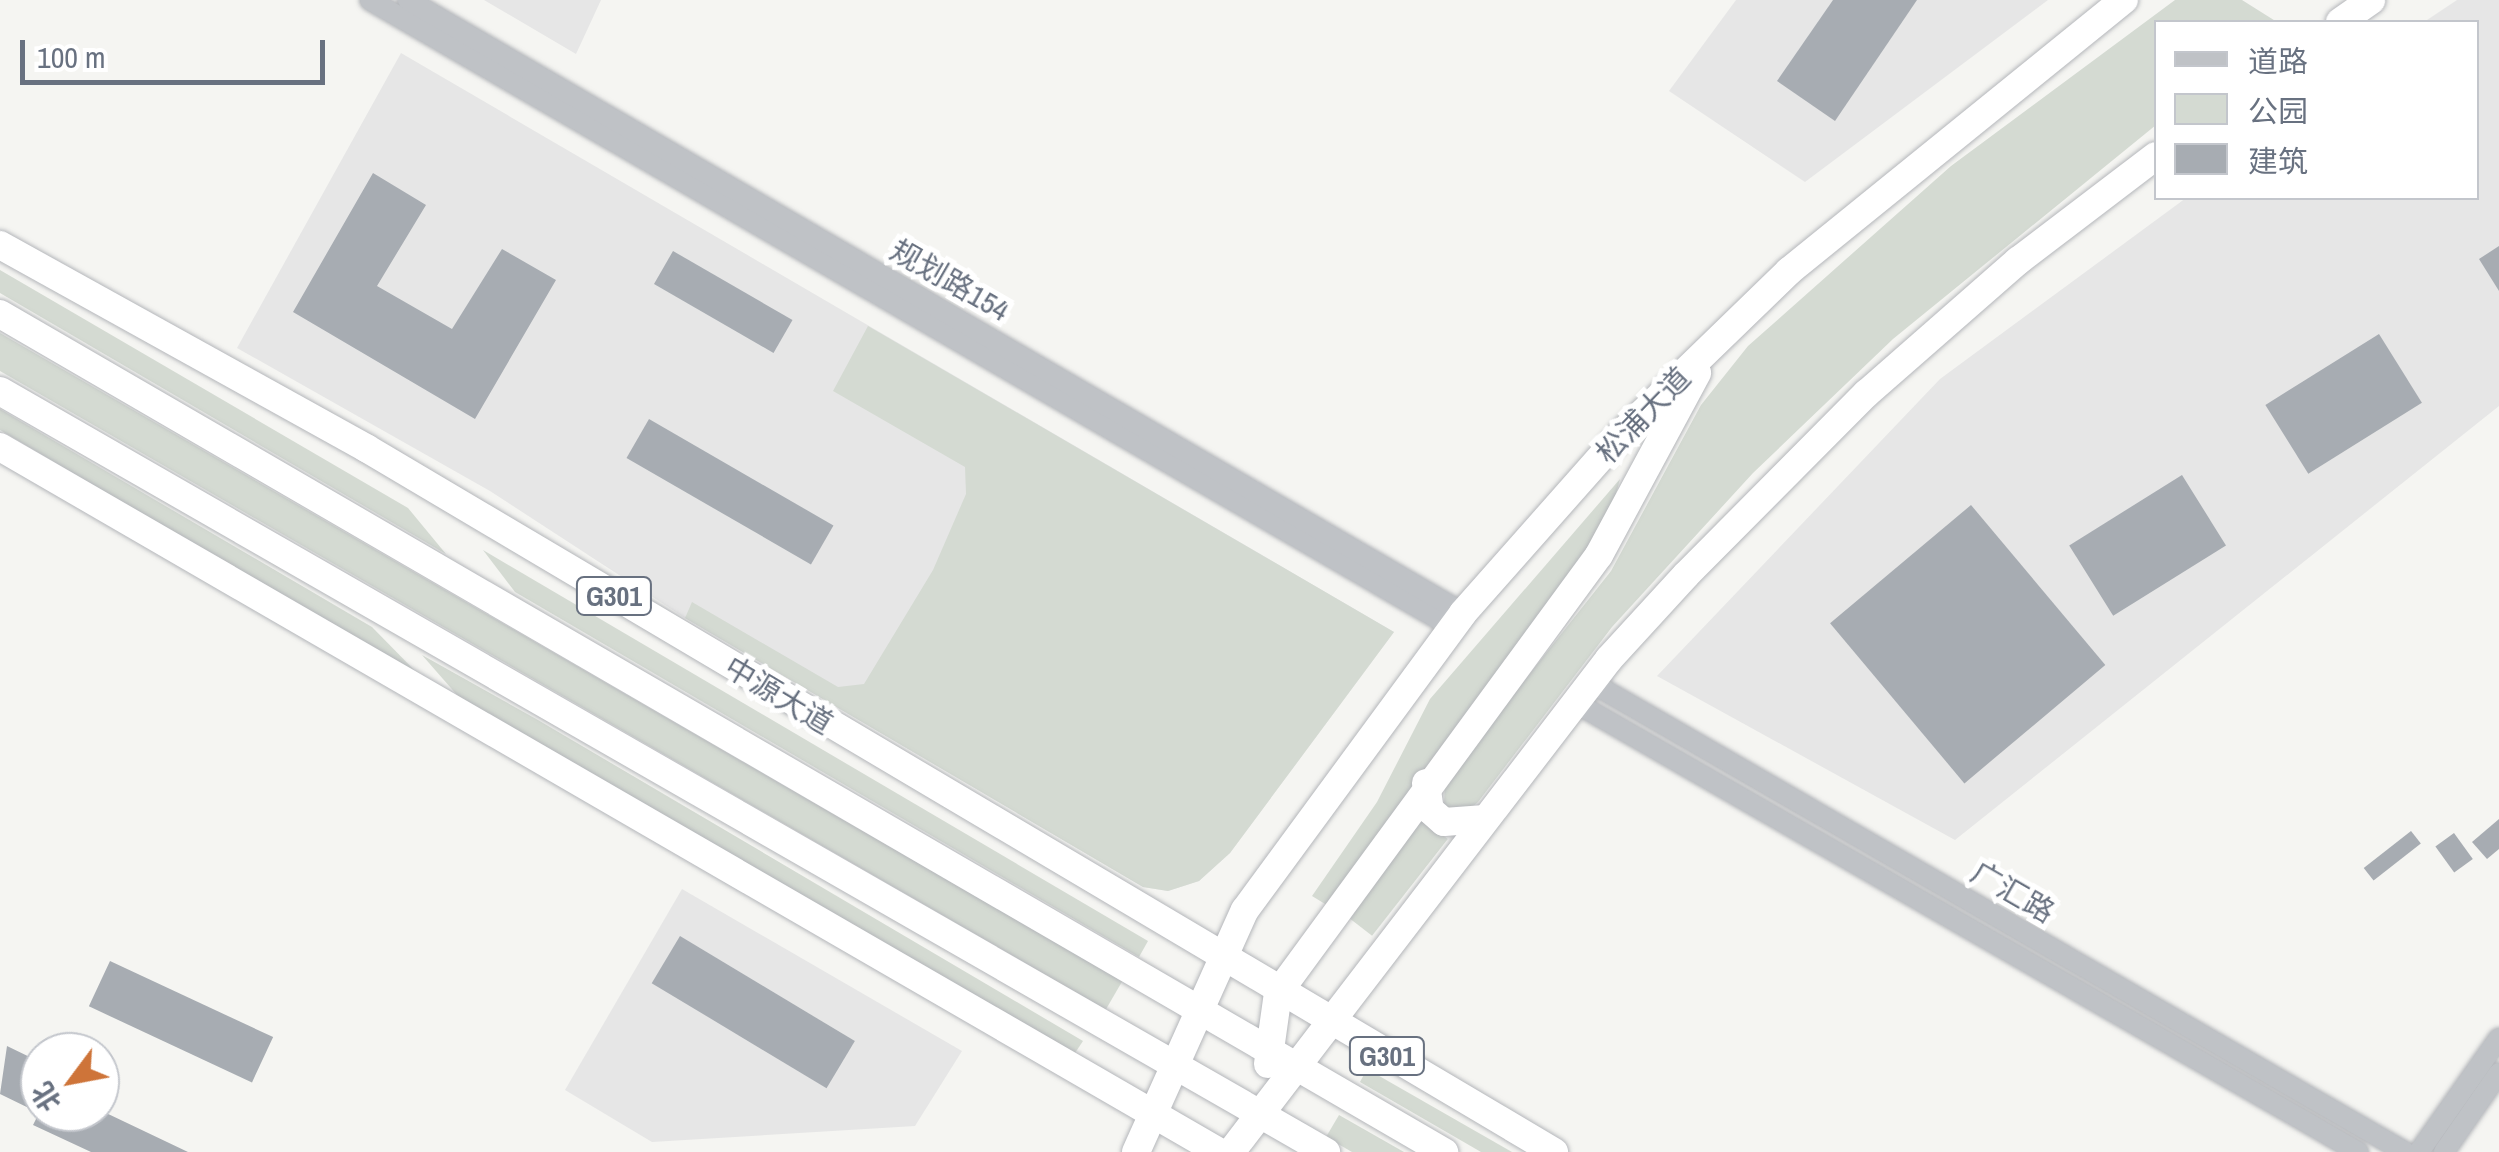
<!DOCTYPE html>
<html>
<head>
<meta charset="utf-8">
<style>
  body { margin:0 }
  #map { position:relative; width:2499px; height:1152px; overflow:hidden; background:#f5f5f2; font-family:"Archivo Narrow","Noto Sans SC",sans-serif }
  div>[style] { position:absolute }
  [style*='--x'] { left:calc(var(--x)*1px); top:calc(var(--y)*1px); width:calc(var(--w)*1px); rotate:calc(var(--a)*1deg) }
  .built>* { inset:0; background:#e6e6e6 }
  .green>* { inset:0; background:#d4dad2; transform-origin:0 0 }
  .building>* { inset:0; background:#a7acb2; transform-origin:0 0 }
  .roads { filter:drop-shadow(0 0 2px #b4b6ba) drop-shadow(0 0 2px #b4b6ba) }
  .tertiary>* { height:20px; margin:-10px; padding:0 10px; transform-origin:10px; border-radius:10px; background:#bfc2c6 }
  .trunk>* { height:28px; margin:-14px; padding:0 14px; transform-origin:14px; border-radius:14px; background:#fff }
  span { translate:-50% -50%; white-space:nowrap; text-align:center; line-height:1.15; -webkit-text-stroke:10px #fff; paint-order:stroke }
  .shield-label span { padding:2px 8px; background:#fff; border:2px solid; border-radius:8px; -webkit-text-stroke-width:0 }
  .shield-label { font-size:28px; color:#687180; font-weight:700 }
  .street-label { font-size:30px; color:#687180 }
  .legend { position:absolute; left:2154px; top:20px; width:325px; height:180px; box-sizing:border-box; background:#fff; border:2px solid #c3c6cc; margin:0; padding:12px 18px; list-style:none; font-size:30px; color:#687180 }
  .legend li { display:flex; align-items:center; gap:20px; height:50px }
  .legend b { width:50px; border:2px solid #c3c6cc }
  .north { position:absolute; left:20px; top:1032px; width:100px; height:100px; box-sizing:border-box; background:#fff; border:2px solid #c3c6cc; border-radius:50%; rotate:238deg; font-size:28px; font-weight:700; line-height:40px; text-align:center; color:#687180 }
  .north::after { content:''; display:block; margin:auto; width:35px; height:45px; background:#ce7439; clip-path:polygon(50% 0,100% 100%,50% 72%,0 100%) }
  .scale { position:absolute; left:20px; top:40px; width:305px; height:45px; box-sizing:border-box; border:5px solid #687180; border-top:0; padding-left:12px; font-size:30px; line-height:35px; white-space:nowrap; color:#687180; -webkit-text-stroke:8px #fff; paint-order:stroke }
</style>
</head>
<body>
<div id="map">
  <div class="built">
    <div style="clip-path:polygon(484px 0,601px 0,576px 54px)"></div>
    <div style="clip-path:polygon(1736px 0,2048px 0,1805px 182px,1669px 91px)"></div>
    <div style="clip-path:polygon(2457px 0,2499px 0,2499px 406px,1955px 840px,1657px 676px,1940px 379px,2186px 198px,2476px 198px,2476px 22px,2424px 22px)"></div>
    <div style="clip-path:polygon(401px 53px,1394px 632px,1230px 853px,1199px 881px,1168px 891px,1143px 887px,685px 618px,490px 491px,237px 348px)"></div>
    <div style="clip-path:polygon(682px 889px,962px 1051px,915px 1126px,652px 1142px,565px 1090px)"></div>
  </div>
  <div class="green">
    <div style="clip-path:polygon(2175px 0,2242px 0,2277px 22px,2156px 22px,2156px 125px,1893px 339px,1753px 473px,1612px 627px,1478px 802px,1465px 813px,1444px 806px,1445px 781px,1611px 571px,1701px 405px,1748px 346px,1951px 166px)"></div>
    <div style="clip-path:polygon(0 270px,408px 508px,446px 554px,0 293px)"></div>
    <div style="clip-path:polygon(868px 326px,1394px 632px,1230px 853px,1199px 881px,1168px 891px,1143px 887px,685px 618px,692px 602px,838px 687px,864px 684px,933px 570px,966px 494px,965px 467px,833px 391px)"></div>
    <div style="left:0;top:333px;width:1296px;height:33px;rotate:30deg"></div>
    <div style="clip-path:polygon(0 409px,372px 627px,424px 680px,0 430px)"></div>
    <div style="clip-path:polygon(1620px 479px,1605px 535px,1463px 717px,1330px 907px,1312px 896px,1377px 802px,1430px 699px)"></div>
    <div style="clip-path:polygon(483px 550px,1148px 941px,1139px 957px,515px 592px)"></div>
    <div style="clip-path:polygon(422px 655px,538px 720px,1083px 1041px,1075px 1053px,464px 703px)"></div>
    <div style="left:1421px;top:818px;width:34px;height:123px;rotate:38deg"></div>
    <div style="clip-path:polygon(1367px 1069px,1512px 1152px,1481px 1152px,1360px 1082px)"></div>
    <div style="clip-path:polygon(1339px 1115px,1404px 1152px,1352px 1152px,1326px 1137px)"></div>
  </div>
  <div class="building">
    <div style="clip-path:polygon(1833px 0,1917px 0,1835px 121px,1777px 81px)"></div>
    <div style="clip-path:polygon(373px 173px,426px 205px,377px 286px,452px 329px,502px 249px,556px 280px,475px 419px,293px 312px)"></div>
    <div style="clip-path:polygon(2499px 246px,2499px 291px,2479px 259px)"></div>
    <div style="left:673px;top:251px;width:138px;height:38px;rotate:30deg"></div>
    <div style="left:2379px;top:334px;width:81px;height:134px;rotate:58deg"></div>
    <div style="left:649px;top:419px;width:213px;height:45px;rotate:30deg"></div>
    <div style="left:2182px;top:475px;width:83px;height:133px;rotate:58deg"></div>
    <div style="left:1971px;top:505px;width:209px;height:184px;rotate:50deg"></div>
    <div style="clip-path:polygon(2499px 819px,2499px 849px,2487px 859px,2472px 842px)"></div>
    <div style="left:2411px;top:831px;width:16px;height:60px;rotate:52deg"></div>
    <div style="left:2454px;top:833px;width:32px;height:23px;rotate:54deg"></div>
    <div style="left:680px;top:936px;width:204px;height:55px;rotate:31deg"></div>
    <div style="left:110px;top:961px;width:180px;height:50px;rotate:25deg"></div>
    <div style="clip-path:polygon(7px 1046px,40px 1062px,40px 1112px,104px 1112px,188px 1152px,91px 1152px,33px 1125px,39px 1113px,0 1094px)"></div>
  </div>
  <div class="roads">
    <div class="tertiary">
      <div style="--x:370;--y:0;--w:1251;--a:30.09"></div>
      <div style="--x:408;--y:0;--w:1220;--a:30.16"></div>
      <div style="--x:1592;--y:683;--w:939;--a:29.98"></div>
      <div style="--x:1576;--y:703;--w:902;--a:29.86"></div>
      <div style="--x:2419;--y:1152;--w:139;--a:-54.9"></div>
      <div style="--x:2444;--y:1152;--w:96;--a:-55.2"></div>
    </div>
    <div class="trunk">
      <div style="--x:2340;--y:22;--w:38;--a:-35"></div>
      <div style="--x:0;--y:245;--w:419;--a:29"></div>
      <div style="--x:366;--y:448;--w:1381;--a:30.65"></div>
      <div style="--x:0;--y:314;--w:1670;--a:30.13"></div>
      <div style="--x:0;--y:391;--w:1529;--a:29.85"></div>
      <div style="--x:0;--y:447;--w:1408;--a:30.04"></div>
      <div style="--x:1426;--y:783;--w:27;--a:82"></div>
      <div style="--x:1430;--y:810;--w:18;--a:41"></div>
      <div style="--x:1444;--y:822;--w:41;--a:-4.2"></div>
      <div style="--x:1268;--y:1064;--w:72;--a:-82"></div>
      <div style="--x:1278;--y:993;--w:543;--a:-53.76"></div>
      <div style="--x:1599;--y:555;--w:207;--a:-61.7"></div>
      <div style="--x:1136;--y:1152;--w:265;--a:-65.8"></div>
      <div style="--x:1245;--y:910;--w:368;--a:-53.7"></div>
      <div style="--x:1463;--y:613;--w:240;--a:-48.5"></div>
      <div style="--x:1622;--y:433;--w:233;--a:-44.1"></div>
      <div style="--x:1789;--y:271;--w:431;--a:-39"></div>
      <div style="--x:1231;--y:1152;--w:621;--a:-52.52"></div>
      <div style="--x:1609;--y:659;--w:114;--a:-47.5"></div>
      <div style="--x:1686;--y:575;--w:257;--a:-45.2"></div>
      <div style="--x:1867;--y:393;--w:201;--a:-41.2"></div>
      <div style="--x:2018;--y:261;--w:173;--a:-37.3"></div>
    </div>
  </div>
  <div class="shield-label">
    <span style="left:614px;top:596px">G301</span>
    <span style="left:1387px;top:1056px">G301</span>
  </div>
  <div class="street-label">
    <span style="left:950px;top:280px;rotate:30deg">规划路154</span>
    <span style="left:1643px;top:415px;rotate:-46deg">松浦大道</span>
    <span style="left:779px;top:695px;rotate:31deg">中源大道</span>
    <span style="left:2013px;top:892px;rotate:30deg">广汇路</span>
  </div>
  <ul class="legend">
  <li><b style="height:12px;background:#bfc2c6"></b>道路</li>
  <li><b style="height:28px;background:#d4dad2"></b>公园</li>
  <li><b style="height:28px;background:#a7acb2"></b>建筑</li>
  </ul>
  <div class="north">北</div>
  <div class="scale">100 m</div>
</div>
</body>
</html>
